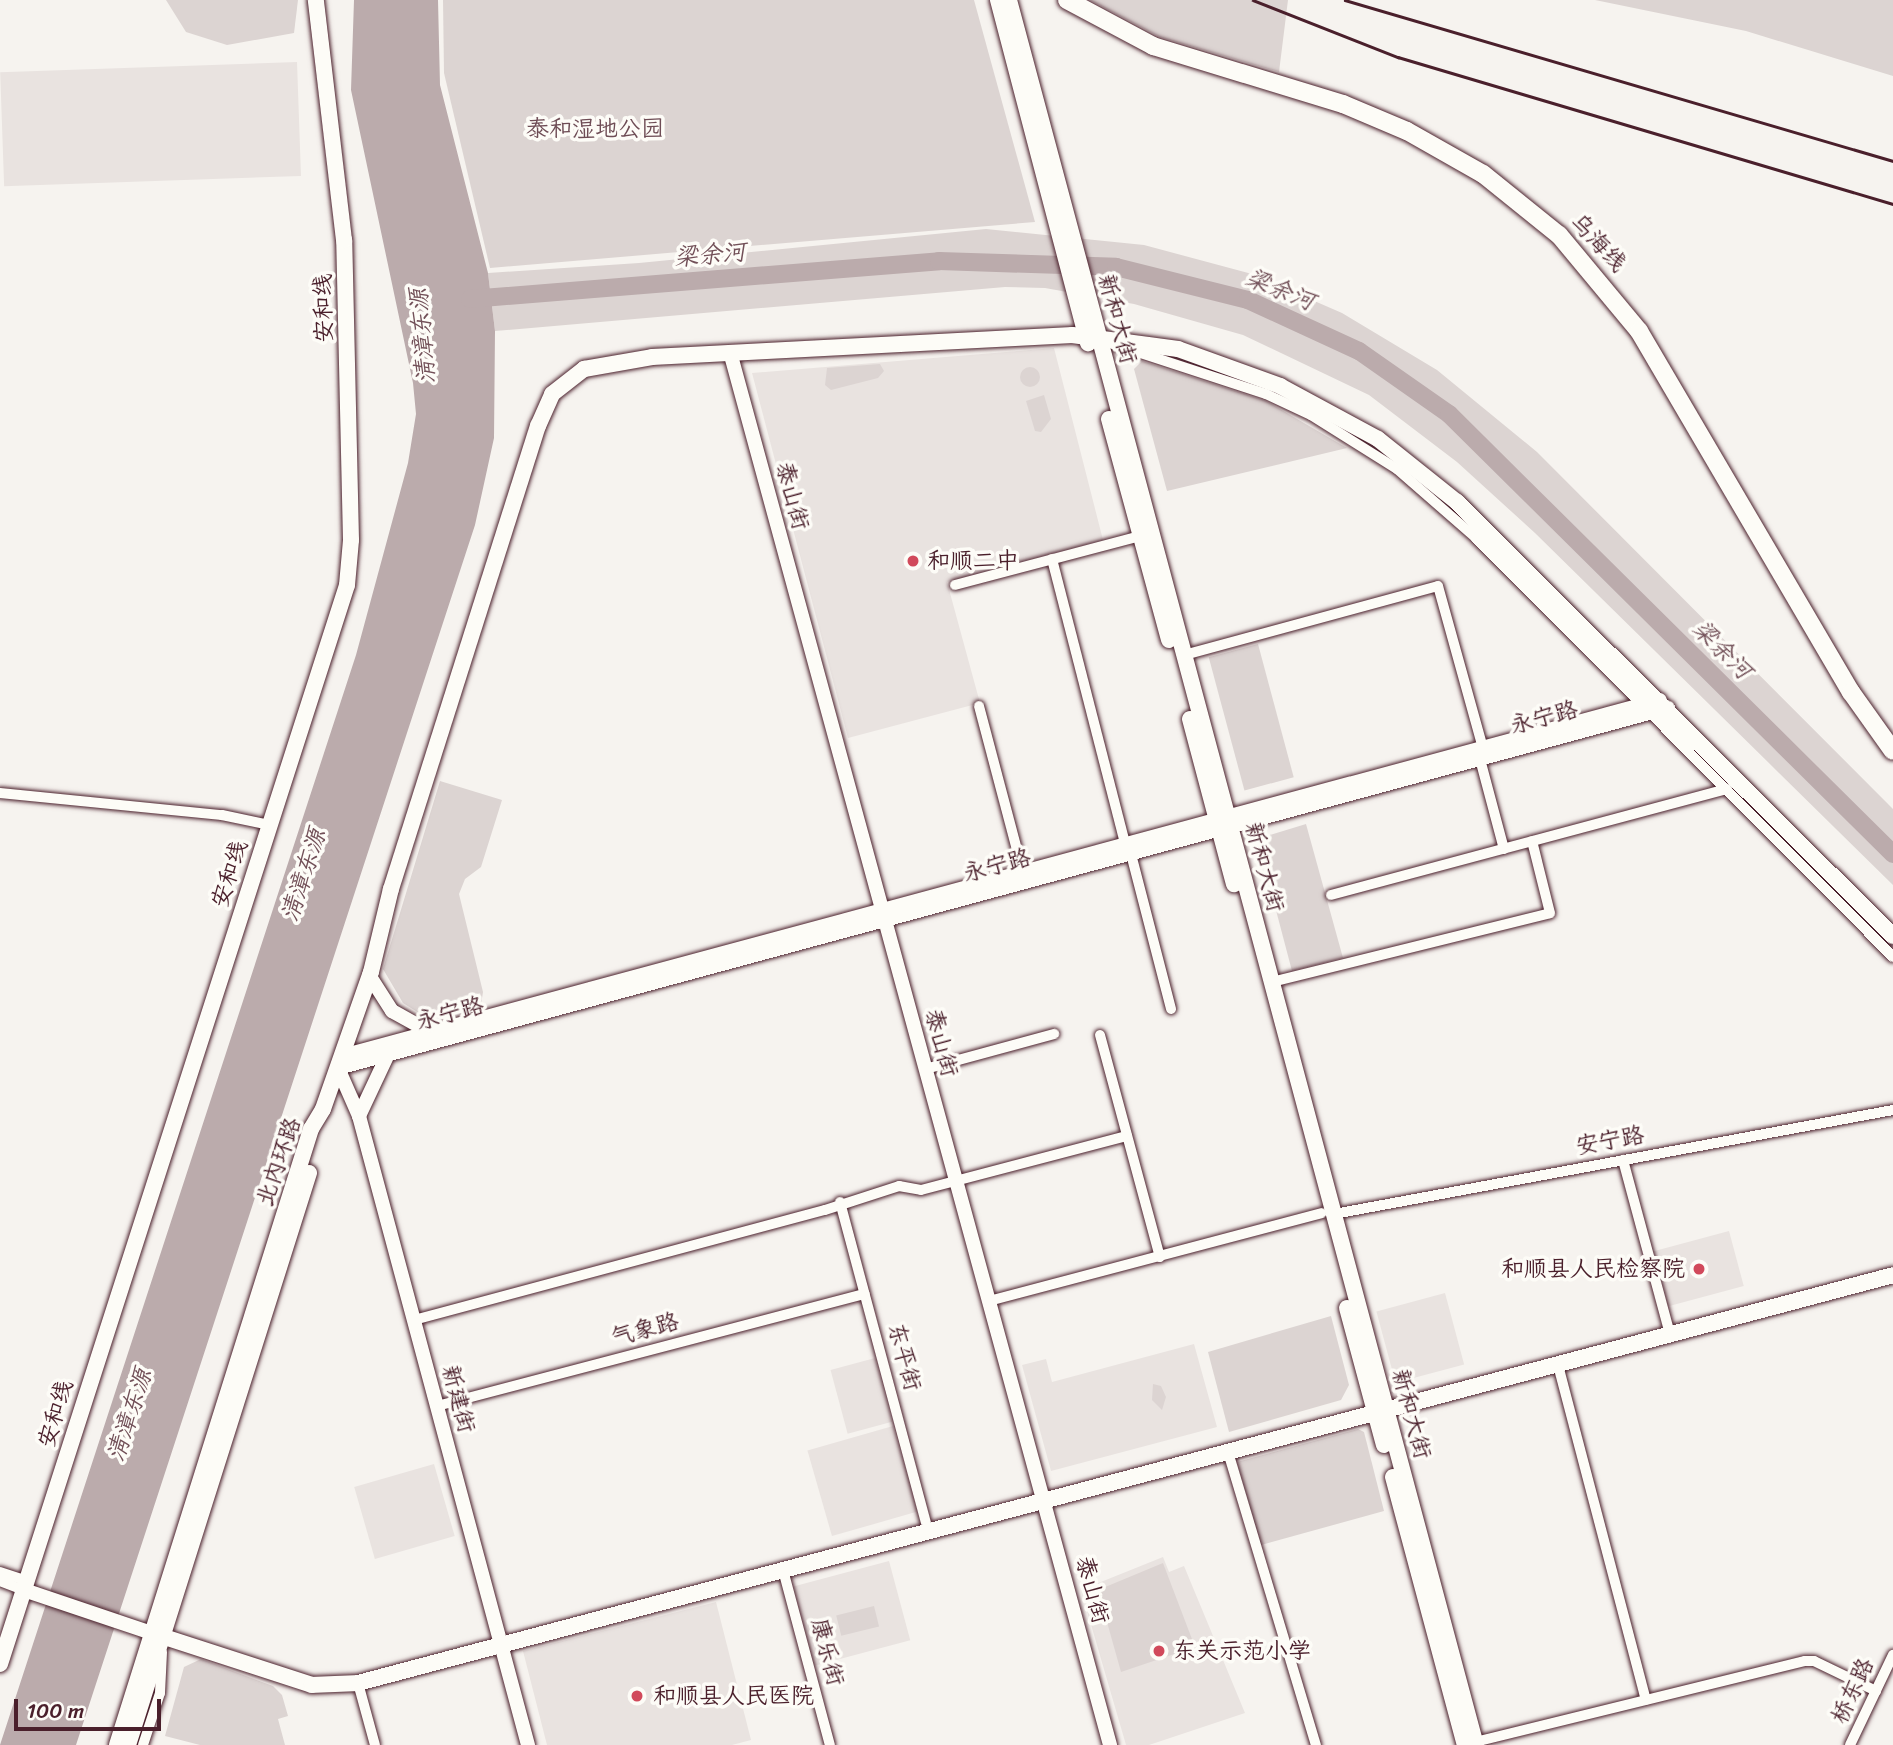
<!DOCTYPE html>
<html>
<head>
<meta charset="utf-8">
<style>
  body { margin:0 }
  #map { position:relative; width:1893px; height:1745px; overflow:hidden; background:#f6f3ef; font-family:Sriracha,"LXGW WenKai TC",sans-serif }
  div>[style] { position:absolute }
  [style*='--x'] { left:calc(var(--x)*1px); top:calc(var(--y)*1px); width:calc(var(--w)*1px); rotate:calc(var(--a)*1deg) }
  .built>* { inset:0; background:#e9e3e0; transform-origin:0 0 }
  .green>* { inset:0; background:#dcd4d2; transform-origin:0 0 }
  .round { border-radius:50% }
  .water>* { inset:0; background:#bbabac }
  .river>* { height:18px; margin:-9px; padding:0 9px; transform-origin:9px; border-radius:9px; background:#bbabac }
  .roads { filter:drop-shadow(0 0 2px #4a1f2b) drop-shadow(0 0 2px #4a1f2b) }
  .minor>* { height:10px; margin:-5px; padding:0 5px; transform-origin:5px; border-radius:5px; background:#fdfcf7 }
  .tertiary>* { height:14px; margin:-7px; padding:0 7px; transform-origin:7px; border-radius:7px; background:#fdfcf7 }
  .secondary>* { height:16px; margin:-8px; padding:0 8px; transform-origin:8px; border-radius:8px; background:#fdfcf7 }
  .trunk>* { height:18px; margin:-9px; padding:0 9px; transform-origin:9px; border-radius:9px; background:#fdfcf7 }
  .rail>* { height:2.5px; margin:-1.25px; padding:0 1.25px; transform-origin:1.25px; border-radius:1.25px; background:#4a1f2b }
  .dots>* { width:19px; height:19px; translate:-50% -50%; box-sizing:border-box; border:4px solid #fdfcf7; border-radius:50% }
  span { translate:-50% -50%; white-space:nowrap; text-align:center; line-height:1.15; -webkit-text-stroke:7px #fdfcf7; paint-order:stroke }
  .park-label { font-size:23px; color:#6e4c55 }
  .street-label { font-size:23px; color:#4a1f2b }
  .poi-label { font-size:23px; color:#4a1f2b }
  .left { translate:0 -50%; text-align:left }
  .right { translate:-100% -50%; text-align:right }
  .water-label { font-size:24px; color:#725058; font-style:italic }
  .scale { position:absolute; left:14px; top:1699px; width:147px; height:32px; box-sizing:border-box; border:4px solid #4a1f2b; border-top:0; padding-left:9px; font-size:21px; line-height:24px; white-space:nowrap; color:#4a1f2b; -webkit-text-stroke:5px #fdfcf7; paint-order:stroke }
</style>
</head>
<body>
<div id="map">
  <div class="built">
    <div style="left:297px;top:62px;width:114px;height:297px;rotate:88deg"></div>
    <div style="clip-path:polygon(1054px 348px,1103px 540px,947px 582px,980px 703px,848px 738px,752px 373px)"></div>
    <div style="left:1729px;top:1231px;width:57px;height:78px;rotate:75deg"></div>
    <div style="left:1445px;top:1293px;width:74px;height:71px;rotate:75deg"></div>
    <div style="clip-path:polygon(1194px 1344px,1217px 1427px,1051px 1471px,1022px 1365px,1046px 1359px,1052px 1382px)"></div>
    <div style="left:875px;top:1358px;width:66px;height:46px;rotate:75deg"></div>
    <div style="left:893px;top:1426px;width:89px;height:89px;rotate:74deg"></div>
    <div style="left:434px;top:1464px;width:75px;height:83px;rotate:74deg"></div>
    <div style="clip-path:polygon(1163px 1557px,1169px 1572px,1184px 1566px,1245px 1713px,1149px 1745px,1126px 1745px,1081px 1590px)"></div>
    <div style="left:889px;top:1561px;width:82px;height:99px;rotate:75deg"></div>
    <div style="clip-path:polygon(716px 1602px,751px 1740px,732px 1745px,547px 1745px,523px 1651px)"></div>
  </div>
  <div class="green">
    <div style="clip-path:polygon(166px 0,298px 0,294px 33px,227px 45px,186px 32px)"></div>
    <div style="clip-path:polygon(443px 0,974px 0,1035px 222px,490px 268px,444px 73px)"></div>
    <div style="clip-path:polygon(1090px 0,1288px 0,1279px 72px,1160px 37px)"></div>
    <div style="clip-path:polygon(1595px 0,1893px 0,1893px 76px,1746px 31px)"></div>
    <div style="clip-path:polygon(986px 229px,1144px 245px,1252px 274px,1342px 313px,1437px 370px,1537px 452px,1893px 809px,1893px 885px,1535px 533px,1457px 462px,1369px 395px,1243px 335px,1134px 304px,1045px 288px,1005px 287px,495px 331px,488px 273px,639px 263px)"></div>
    <div style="clip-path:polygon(1142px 361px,1266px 401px,1347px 448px,1167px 491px,1134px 369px)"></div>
    <div style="clip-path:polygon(880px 364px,884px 371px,878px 378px,831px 390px,825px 385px,827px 368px)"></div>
    <div class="round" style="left:1020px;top:367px;width:20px;height:20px"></div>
    <div style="clip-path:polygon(1044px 395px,1051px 419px,1041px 432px,1035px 431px,1026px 401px)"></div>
    <div style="left:1258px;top:644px;width:138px;height:51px;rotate:75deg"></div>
    <div style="clip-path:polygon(440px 781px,502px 800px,481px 867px,465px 879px,459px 894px,483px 992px,481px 1005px,427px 1018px,403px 1003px,383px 969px)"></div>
    <div style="clip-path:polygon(1306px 824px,1343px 958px,1292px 971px,1258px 842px,1260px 838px)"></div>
    <div style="clip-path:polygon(1331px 1316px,1349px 1385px,1341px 1400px,1229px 1432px,1208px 1352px)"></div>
    <div style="clip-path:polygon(1153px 1384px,1161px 1386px,1166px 1397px,1162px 1410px,1152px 1400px)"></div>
    <div style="clip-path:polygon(1358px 1429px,1364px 1432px,1384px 1511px,1261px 1545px,1237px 1462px)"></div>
    <div style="clip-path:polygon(1163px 1563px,1195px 1647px,1121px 1672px,1098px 1590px)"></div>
    <div style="left:874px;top:1606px;width:21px;height:39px;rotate:76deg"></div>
    <div style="clip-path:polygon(201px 1659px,273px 1686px,282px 1695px,288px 1716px,278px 1719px,285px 1745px,200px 1745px,165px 1736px,184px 1667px)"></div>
  </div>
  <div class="water">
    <div style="clip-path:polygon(354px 0,438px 0,440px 85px,488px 273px,495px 331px,494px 438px,475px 525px,76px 1745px,0 1745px,356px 655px,408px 463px,416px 414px,413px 383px,351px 90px)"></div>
  </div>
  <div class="river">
    <div style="--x:470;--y:299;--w:471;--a:-4.6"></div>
    <div style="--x:939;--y:261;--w:177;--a:1.9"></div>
    <div style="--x:1116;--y:267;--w:136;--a:14"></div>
    <div style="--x:1248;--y:300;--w:122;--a:24.7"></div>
    <div style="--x:1359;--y:351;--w:110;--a:35"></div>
    <div style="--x:1449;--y:414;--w:625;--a:44.74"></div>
  </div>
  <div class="roads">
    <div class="minor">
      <div style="--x:1110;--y:343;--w:164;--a:18.1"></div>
      <div style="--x:1266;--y:394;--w:50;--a:25"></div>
      <div style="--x:1311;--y:415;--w:102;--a:32.1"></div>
      <div style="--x:1397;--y:469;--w:105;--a:41.1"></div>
      <div style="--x:1476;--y:538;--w:591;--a:45.14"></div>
      <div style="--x:1052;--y:559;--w:294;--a:75.6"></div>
      <div style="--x:955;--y:585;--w:192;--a:-14.8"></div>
      <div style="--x:1184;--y:655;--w:263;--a:-15.2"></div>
      <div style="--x:1438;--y:586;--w:168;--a:74.5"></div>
      <div style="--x:979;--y:706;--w:172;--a:75.2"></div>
      <div style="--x:1480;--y:759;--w:93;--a:75.1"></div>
      <div style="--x:0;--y:793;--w:223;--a:5.7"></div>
      <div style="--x:222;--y:815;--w:48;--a:12"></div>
      <div style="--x:1131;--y:854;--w:160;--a:75.5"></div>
      <div style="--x:1331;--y:895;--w:410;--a:-15"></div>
      <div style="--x:1272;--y:982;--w:286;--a:-13.9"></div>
      <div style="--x:1550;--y:913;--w:74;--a:-104"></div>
      <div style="--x:1100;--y:1035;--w:230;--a:74.9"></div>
      <div style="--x:925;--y:1069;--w:134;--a:-15.2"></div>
      <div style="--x:1623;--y:1160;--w:173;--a:74.9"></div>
      <div style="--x:840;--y:1202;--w:332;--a:75"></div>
      <div style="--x:1334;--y:1214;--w:569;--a:-10.54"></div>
      <div style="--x:989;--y:1301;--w:344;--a:-14.8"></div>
      <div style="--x:414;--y:1320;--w:425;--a:-15"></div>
      <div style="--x:825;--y:1210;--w:78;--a:-18"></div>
      <div style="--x:899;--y:1186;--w:22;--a:10"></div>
      <div style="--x:921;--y:1190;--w:213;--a:-14.7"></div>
      <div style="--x:1558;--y:1365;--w:346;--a:75.3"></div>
      <div style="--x:437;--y:1406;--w:442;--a:-14.7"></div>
      <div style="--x:1228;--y:1452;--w:306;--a:73.3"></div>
      <div style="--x:783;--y:1570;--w:181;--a:75"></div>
      <div style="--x:0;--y:1572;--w:28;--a:18"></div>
      <div style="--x:0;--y:1581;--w:26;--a:21"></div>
      <div style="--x:358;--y:1683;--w:64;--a:74.7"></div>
      <div style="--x:1475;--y:1742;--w:340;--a:-13.8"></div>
      <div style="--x:1805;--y:1661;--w:9;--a:0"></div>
      <div style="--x:1814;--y:1661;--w:69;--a:25.8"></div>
      <div style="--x:143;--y:1745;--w:55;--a:-71.9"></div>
      <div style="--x:160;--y:1693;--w:41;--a:-87.2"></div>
      <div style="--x:1850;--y:1745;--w:100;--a:-64.5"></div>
    </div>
    <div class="tertiary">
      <div style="--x:730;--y:352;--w:1444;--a:74.74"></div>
      <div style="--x:369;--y:975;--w:43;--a:57.4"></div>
      <div style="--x:392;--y:1011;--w:43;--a:28.9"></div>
      <div style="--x:342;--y:1056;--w:1365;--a:-15.12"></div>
      <div style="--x:359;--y:1116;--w:68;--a:-64.9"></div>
      <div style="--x:24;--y:1590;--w:135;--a:18.6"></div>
      <div style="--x:528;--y:1745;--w:651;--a:-105.04"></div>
      <div style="--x:359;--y:1116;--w:52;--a:-113.6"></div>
      <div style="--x:338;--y:1068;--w:1378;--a:-15.15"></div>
    </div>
    <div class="secondary">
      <div style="--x:998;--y:0;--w:355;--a:75.3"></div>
      <div style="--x:1009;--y:0;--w:1806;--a:75.02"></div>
      <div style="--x:1109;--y:419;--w:229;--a:74.8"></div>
      <div style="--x:1190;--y:719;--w:171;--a:75.1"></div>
      <div style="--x:1347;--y:1308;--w:142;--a:74.9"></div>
      <div style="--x:1393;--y:1477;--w:278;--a:75"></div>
      <div style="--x:152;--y:1633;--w:168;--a:18"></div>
      <div style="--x:312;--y:1685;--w:46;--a:-2.5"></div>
      <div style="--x:358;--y:1683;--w:1588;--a:-14.88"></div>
      <div style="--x:0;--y:1664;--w:1133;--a:-72.17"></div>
      <div style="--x:347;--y:585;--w:45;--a:-84.9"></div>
      <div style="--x:351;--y:540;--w:300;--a:-91.3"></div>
      <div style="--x:344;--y:240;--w:242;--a:-96.7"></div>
      <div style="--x:117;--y:1745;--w:646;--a:-72.52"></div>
      <div style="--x:311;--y:1129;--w:23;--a:-59"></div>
      <div style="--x:323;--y:1109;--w:145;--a:-70.7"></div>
      <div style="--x:371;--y:972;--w:85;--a:-76.5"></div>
      <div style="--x:391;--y:889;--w:486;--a:-72.4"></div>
      <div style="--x:538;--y:426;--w:35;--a:-66"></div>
      <div style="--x:552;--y:394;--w:41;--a:-38"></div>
      <div style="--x:584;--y:369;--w:69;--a:-10"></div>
      <div style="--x:652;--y:357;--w:421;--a:-3"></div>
      <div style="--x:1072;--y:335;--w:107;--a:7.5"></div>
      <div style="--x:1178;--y:349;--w:109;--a:19.9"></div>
      <div style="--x:1280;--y:386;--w:111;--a:28.4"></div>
      <div style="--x:1378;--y:439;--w:101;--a:38.6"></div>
      <div style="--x:1457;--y:502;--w:615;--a:44.87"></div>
      <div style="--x:128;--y:1745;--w:600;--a:-72.44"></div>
    </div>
    <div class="trunk">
      <div style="--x:1067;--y:0;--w:98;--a:28.1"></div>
      <div style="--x:1153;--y:46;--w:199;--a:17"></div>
      <div style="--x:1343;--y:104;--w:69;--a:22.9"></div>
      <div style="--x:1407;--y:131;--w:87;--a:29.5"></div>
      <div style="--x:1483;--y:174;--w:97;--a:38.8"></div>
      <div style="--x:1559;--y:235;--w:125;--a:50.2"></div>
      <div style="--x:1639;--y:331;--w:419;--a:59.6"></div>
      <div style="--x:1851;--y:692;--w:72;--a:54.6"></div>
    </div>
  </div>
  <div class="rail">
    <div style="--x:1253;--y:0;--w:156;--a:21.5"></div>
    <div style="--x:1398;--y:57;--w:516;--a:16.54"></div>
    <div style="--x:1345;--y:0;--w:571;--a:16.37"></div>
  </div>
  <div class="dots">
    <div style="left:913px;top:561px;background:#d1495b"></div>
    <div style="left:1699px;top:1269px;background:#d1495b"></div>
    <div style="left:1159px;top:1651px;background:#d1495b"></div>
    <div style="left:637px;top:1696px;background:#d1495b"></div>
  </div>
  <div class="park-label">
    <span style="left:595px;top:129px">泰和湿地公园</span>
  </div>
  <div class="street-label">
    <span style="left:1598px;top:243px;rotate:47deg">乌海线</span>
    <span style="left:324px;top:308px;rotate:-91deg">安和线</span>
    <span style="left:1117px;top:319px;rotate:75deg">新和大街</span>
    <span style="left:792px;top:496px;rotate:75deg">泰山街</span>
    <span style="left:1544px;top:718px;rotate:-15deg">永宁路</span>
    <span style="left:997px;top:866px;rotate:-15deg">永宁路</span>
    <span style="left:1264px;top:867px;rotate:75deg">新和大街</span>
    <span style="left:230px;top:874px;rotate:-72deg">安和线</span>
    <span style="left:450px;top:1014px;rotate:-15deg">永宁路</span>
    <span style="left:941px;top:1043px;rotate:75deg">泰山街</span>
    <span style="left:1610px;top:1141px;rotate:-10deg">安宁路</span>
    <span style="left:279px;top:1162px;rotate:-71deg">北内环路</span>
    <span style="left:645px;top:1330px;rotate:-15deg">气象路</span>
    <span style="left:904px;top:1357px;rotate:75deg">东平街</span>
    <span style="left:458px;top:1399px;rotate:75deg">新建街</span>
    <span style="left:56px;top:1414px;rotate:-73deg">安和线</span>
    <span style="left:1411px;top:1414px;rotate:75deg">新和大街</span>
    <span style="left:1092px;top:1590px;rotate:75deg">泰山街</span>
    <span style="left:827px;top:1652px;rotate:75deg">康乐街</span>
    <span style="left:1853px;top:1691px;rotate:-65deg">桥东路</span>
  </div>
  <div class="poi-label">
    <span class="left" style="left:927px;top:561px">和顺二中</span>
    <span class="right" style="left:1685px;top:1269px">和顺县人民检察院</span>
    <span class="left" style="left:1173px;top:1651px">东关示范小学</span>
    <span class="left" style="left:653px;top:1696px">和顺县人民医院</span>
  </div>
  <div class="water-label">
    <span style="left:710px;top:255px;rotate:-5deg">梁余河</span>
    <span style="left:1280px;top:290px;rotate:22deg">梁余河</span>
    <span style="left:423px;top:336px;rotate:-95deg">清漳东源</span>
    <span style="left:1722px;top:650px;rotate:45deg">梁余河</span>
    <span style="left:304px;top:875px;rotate:-72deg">清漳东源</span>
    <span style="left:130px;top:1415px;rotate:-72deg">清漳东源</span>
  </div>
  <div class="scale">100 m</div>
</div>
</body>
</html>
